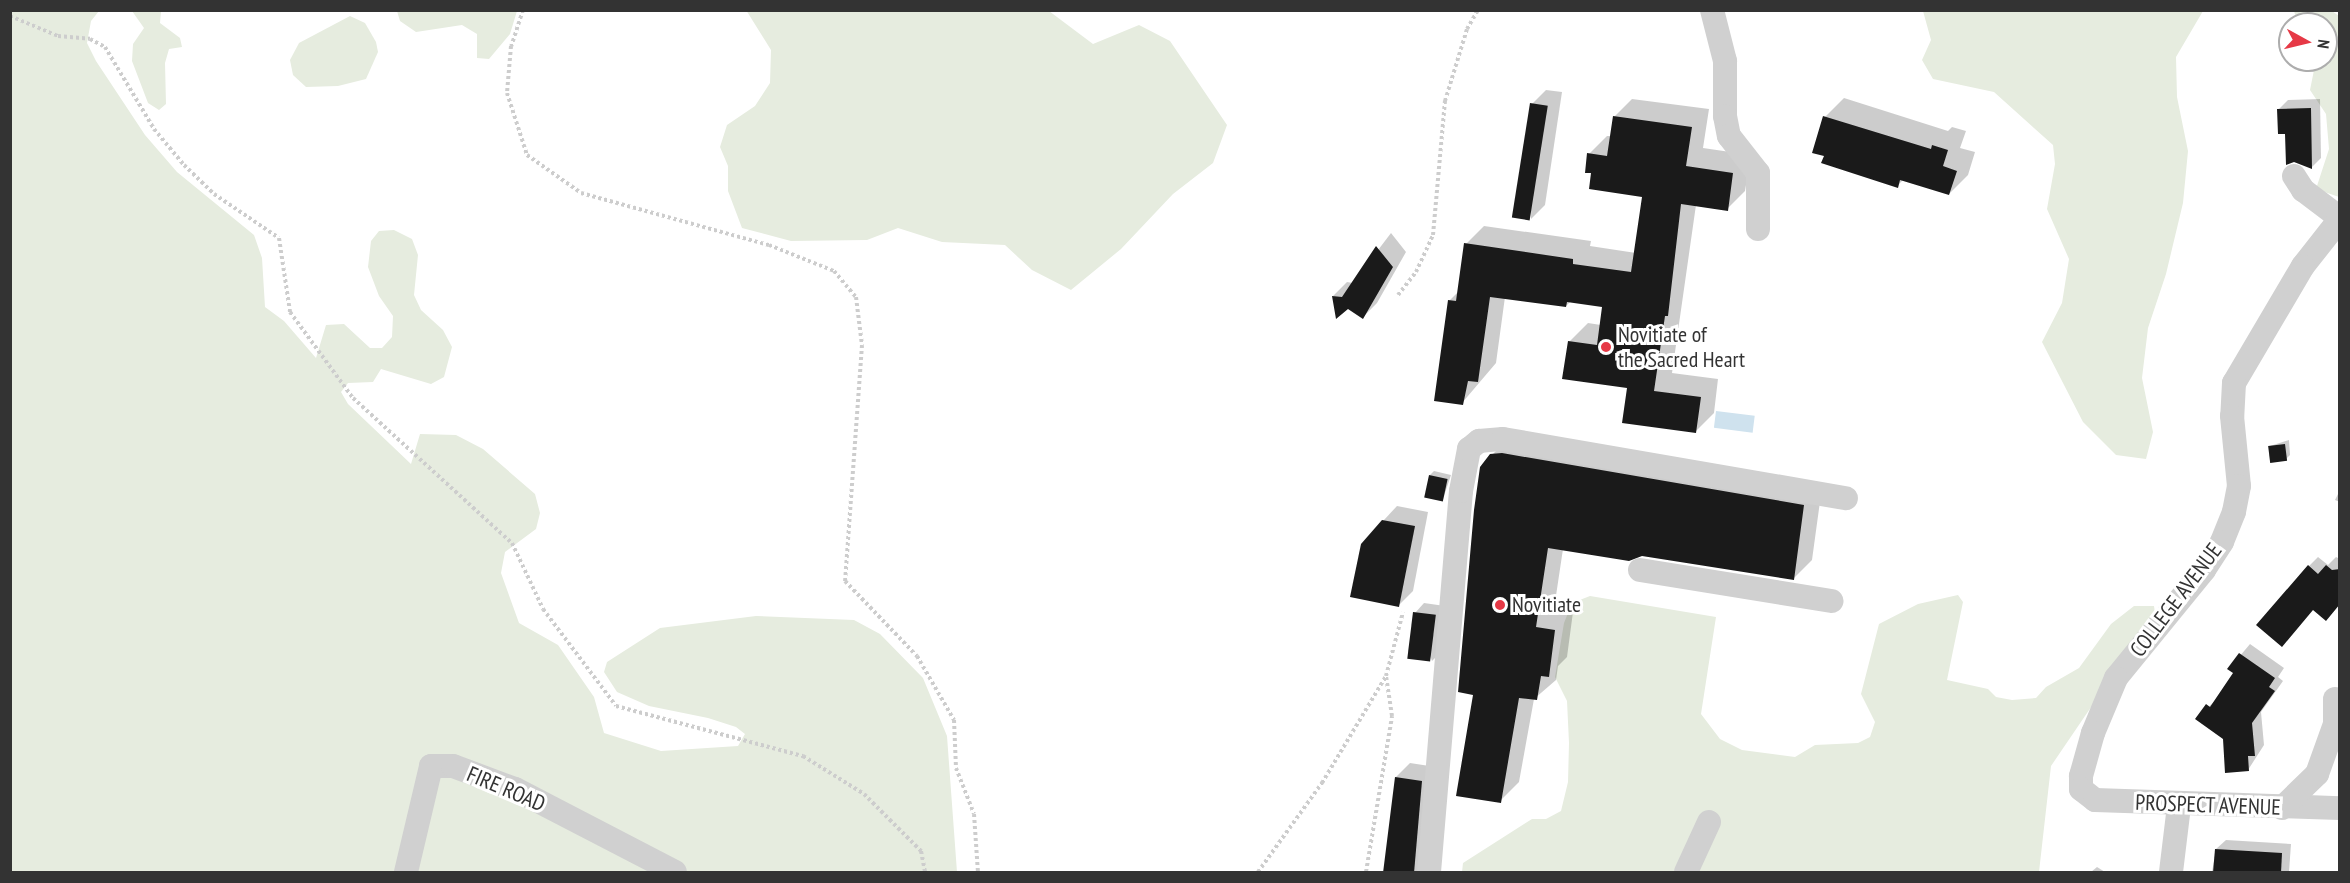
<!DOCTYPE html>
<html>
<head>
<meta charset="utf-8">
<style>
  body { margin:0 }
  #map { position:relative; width:2350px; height:883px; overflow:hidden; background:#fff; font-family:"PT Sans Narrow",sans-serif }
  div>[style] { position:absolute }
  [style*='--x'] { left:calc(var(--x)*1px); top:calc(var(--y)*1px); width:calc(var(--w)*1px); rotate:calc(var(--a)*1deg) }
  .green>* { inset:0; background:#e6ecdf }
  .water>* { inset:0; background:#cfe2ee; transform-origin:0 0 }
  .shadow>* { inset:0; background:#0003 }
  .building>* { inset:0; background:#1a1a1a; transform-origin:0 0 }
  .path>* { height:4px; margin-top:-2px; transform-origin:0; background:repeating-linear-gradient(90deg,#cdcdcd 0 3px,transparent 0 6px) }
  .minor>* { height:24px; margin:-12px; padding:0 12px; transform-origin:12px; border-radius:12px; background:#d0d0d0 }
  .dots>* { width:16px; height:16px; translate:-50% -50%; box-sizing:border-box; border:3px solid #fff; border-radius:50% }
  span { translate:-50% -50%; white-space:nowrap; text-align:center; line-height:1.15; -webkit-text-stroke:6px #fff; paint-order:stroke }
  .poi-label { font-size:22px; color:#333 }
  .left { translate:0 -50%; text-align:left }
  .street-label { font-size:22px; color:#333 }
  .frame { position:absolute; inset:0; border:12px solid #333; pointer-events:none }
  .north { position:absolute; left:2278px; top:12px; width:60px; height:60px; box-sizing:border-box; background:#fff; border:2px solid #adadad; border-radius:50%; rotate:98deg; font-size:16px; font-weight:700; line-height:24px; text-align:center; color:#333 }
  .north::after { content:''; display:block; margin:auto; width:21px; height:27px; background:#e63946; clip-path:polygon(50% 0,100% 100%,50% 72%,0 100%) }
</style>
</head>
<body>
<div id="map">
  <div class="green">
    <div style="clip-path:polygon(746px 10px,1049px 11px,1093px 44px,1139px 25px,1170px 41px,1227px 125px,1213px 163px,1173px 194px,1121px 249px,1071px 290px,1032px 270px,1005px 245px,942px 242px,898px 228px,867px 240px,791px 241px,742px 228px,728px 191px,728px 166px,720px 147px,727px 125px,755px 106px,770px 83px,771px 50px)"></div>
    <div style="clip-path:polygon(10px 11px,99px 11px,91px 21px,87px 43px,96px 61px,145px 135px,177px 172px,254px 235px,262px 258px,265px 307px,284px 321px,316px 358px,326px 325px,344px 324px,370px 348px,382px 348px,392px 337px,393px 316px,379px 296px,368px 267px,371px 241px,379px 231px,394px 230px,412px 239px,418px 255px,414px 295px,421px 310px,443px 330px,452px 347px,444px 377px,431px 384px,381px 369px,373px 382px,348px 383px,341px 392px,348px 404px,411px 464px,420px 434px,456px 435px,483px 449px,535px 494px,540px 513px,536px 529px,505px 552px,501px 573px,519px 623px,558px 645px,594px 697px,604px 733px,661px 751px,738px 746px,745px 734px,736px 727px,708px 718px,649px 706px,617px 692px,604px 672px,607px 662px,660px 628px,756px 616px,854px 620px,880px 634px,923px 678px,947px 736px,957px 872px,11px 872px)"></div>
    <div style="clip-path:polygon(132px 11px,161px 11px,160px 23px,180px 38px,182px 47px,169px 49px,165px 63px,166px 104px,159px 110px,148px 103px,132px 61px,133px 44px,144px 28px)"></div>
    <div style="clip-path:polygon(397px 11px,397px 10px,517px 11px,510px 34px,489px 59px,477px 58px,477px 34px,462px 25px,416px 32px,400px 21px)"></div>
    <div style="clip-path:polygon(1923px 11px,2203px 11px,2176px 57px,2177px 97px,2188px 151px,2183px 203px,2166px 274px,2148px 328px,2142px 378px,2153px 432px,2146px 459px,2116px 455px,2083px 422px,2042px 342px,2062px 303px,2069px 259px,2047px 209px,2055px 164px,2053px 145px,1994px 92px,1933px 79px,1922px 60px,1931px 40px)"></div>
    <div style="clip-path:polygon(2294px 11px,2332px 11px,2339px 16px,2339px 197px,2316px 189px,2329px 149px,2326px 114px,2310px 90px,2316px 60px,2326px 60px,2326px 24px,2298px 24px)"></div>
    <div style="clip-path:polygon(350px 16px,365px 23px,376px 42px,378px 52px,366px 79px,338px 86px,306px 87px,293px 75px,290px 60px,299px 43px)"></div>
    <div style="clip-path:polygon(1958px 595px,1963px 602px,1947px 680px,1988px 689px,1996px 697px,2012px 700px,2036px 698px,2046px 687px,2079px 668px,2111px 624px,2134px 606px,2154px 606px,2155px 613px,2051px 766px,2039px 872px,1462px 872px,1463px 863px,1532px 819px,1546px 819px,1561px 811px,1568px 782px,1569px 743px,1567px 701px,1555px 677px,1564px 623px,1572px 603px,1590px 596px,1716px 617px,1701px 714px,1720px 739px,1742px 750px,1795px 757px,1815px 745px,1858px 743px,1870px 737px,1875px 722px,1861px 694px,1879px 624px,1918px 604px)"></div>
  </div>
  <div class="water">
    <div style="left:1716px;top:411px;width:39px;height:17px;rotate:7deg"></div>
  </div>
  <div class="shadow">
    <div style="clip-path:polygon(1546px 90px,1562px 92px,1545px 205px,1531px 219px,1532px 104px)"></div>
    <div style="clip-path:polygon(1844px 98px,1948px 131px,1952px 127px,1966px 131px,1960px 148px,1975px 152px,1968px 175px,1949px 194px,1904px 179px,1897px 186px,1825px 155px,1825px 117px)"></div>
    <div style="clip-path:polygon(1632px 99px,1709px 109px,1703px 148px,1751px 155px,1745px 191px,1727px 209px,1696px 205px,1672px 373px,1718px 379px,1714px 413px,1696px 431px,1569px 342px,1588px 323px,1601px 325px,1604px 306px,1571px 301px,1566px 306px,1505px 297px,1496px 363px,1462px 403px,1449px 301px,1459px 291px,1466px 244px,1484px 226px,1591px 241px,1590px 246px,1636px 253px,1644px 195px,1593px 172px,1589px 154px,1607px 136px,1611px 136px,1614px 117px)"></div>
    <div style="clip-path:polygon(2320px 99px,2321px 158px,2311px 168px,2287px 133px,2279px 109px,2288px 100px)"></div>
    <div style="clip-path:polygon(1391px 233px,1406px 252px,1377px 303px,1363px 317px,1333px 296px,1347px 282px,1353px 283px)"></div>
    <div style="clip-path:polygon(1511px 436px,1822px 487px,1812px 560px,1793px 579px,1642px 554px,1563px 549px,1554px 609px,1573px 612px,1567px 657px,1558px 666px,1556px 680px,1534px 699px,1519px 782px,1500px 801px,1475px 694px,1492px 455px)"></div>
    <div style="clip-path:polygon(2289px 440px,2290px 455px,2286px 459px,2270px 446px)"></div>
    <div style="clip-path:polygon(1434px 471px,1451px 475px,1443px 499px,1430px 475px)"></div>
    <div style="clip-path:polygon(2340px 490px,2340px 502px,2335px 500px)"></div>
    <div style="clip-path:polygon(1397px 506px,1428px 512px,1413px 591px,1399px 605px,1383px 521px)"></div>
    <div style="clip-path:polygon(2318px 557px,2328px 565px,2336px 557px,2340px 559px,2340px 604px,2309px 566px)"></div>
    <div style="clip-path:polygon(1424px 603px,1445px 606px,1441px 652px,1432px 661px,1415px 613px)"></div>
    <div style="clip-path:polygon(2250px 644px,2284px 668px,2278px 677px,2283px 681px,2261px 712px,2264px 745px,2248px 770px,2224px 738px,2197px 718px,2219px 697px,2235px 673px,2229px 669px)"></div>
    <div style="clip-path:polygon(1410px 763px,1436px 767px,1425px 872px,1385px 872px,1396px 777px)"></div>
    <div style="clip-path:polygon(2226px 840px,2291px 844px,2289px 872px,2212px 872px,2216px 849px)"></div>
    <div style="clip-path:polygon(2097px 867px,2105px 872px,2091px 872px)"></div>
  </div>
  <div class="building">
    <div style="left:1530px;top:103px;width:18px;height:116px;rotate:9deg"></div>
    <div style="clip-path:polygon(2311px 108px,2312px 169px,2294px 162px,2286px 165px,2285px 134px,2278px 134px,2277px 109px)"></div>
    <div style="clip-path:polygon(1613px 116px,1692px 127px,1686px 166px,1733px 173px,1728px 211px,1681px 204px,1668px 316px,1665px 316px,1654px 391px,1701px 397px,1696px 433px,1622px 423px,1627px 388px,1562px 379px,1568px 341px,1597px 345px,1602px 307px,1567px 302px,1566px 307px,1490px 297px,1478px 382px,1468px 381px,1463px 405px,1434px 401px,1448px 300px,1456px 301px,1464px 243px,1573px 259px,1573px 264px,1631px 272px,1642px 197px,1589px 189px,1591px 173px,1585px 173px,1587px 153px,1607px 156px)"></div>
    <div style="clip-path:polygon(1823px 116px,1931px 149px,1932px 145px,1948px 150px,1943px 166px,1957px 171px,1949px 195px,1900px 180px,1898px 188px,1821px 163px,1824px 156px,1812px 153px)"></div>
    <div style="clip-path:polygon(1376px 246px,1393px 267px,1363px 319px,1348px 309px,1336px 319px,1332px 296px,1342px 297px)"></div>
    <div style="left:2285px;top:444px;width:17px;height:17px;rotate:83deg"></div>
    <div style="clip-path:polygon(1502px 453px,1804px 505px,1794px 580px,1642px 556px,1629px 561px,1548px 548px,1536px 627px,1555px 630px,1549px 677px,1541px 676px,1537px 700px,1519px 698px,1501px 803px,1456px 796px,1473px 695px,1458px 692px,1474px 510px,1480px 467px,1490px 454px)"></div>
    <div style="left:1429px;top:475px;width:19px;height:23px;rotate:12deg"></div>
    <div style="clip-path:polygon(1382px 520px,1415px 526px,1399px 607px,1350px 597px,1361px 544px)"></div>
    <div style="clip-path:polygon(2308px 565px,2318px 574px,2326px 565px,2332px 570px,2340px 569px,2340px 604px,2326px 621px,2313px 610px,2282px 647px,2256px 625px)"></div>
    <div style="left:1413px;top:612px;width:23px;height:47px;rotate:7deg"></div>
    <div style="clip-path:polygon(2239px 653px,2275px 678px,2269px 687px,2275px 691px,2252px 723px,2255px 756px,2248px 756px,2249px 771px,2225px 773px,2223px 739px,2195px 719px,2206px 704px,2210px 707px,2233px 673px,2227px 669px)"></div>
    <div style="clip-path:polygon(1395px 777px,1422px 781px,1414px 873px,1383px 873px)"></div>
    <div style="clip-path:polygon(2215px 849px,2282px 853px,2281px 873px,2213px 873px)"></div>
  </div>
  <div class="path">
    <div style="--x:523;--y:10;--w:38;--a:108"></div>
    <div style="--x:511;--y:46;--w:47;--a:94.9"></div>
    <div style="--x:507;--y:93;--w:65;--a:72.1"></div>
    <div style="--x:527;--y:155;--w:66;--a:35.1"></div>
    <div style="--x:581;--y:193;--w:195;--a:15.5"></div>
    <div style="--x:769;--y:245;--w:70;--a:21.8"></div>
    <div style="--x:834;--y:271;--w:34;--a:50"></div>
    <div style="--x:856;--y:297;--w:48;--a:82.9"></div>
    <div style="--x:862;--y:345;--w:237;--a:94.1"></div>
    <div style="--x:845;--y:581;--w:104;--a:46.2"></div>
    <div style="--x:917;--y:656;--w:74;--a:60"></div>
    <div style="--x:954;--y:720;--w:48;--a:87.6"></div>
    <div style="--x:956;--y:768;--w:49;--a:68.6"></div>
    <div style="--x:974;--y:814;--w:58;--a:86.1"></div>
    <div style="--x:10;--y:16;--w:52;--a:22.6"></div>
    <div style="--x:58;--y:36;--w:32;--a:5"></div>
    <div style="--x:90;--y:39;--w:17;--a:28"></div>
    <div style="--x:105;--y:47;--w:96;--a:59.1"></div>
    <div style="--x:154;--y:129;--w:47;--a:50.2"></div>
    <div style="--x:184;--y:165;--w:42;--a:44"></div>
    <div style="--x:214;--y:194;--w:78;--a:34.1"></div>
    <div style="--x:279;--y:238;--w:75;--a:81.5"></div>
    <div style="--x:290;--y:312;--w:107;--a:53.8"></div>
    <div style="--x:353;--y:398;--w:215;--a:42.4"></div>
    <div style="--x:512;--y:543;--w:73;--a:64.8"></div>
    <div style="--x:543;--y:609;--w:121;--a:53"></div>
    <div style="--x:616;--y:706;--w:194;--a:15"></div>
    <div style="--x:803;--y:756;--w:72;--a:31.9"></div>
    <div style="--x:864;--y:794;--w:81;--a:45"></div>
    <div style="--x:921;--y:851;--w:21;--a:79"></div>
    <div style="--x:1398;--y:295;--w:29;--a:-52"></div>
    <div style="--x:1416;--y:272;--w:41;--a:-65.3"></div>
    <div style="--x:1433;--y:235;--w:135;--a:-84.9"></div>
    <div style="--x:1445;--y:101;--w:75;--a:-73"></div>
    <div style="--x:1467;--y:29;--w:22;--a:-60"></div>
    <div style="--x:1258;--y:872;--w:110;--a:-54.3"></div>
    <div style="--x:1322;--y:783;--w:125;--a:-59.1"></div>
    <div style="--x:1366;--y:872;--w:158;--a:-80.5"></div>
    <div style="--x:1392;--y:716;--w:40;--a:-98.5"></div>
    <div style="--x:1386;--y:676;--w:66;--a:-75.1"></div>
  </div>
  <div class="minor">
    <div style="--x:1712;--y:10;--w:53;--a:75.7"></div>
    <div style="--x:1725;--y:61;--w:55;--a:90"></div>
    <div style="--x:1725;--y:116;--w:20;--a:79"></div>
    <div style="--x:1729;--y:136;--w:47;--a:51.9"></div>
    <div style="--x:1758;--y:173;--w:56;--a:90"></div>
    <div style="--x:2294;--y:176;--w:17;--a:57"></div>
    <div style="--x:2303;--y:190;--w:46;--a:37.1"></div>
    <div style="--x:2340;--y:219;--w:60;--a:128.2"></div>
    <div style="--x:2303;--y:266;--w:136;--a:120.5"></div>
    <div style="--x:2234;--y:383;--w:33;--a:93"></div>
    <div style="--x:2232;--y:416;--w:70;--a:84.3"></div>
    <div style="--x:2239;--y:486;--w:26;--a:101"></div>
    <div style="--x:2234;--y:512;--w:32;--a:112"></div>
    <div style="--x:2222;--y:542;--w:33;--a:123"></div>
    <div style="--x:2204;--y:570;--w:139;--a:129.2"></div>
    <div style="--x:2116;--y:678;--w:60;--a:112.7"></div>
    <div style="--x:2093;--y:733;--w:45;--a:105.6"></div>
    <div style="--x:2081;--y:776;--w:13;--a:90"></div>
    <div style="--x:2081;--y:789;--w:18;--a:38"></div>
    <div style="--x:2095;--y:800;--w:245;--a:1.9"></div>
    <div style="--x:1640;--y:570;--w:194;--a:9.2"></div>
    <div style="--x:2282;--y:808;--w:49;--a:-44.2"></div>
    <div style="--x:2317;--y:774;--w:53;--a:-70.2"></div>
    <div style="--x:2335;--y:724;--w:25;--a:-90"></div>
    <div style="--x:406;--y:872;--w:109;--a:-76.7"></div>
    <div style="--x:431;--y:766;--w:22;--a:0"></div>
    <div style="--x:453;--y:766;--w:66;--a:20.4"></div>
    <div style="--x:515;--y:789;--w:180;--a:27.4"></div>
    <div style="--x:1429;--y:872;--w:382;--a:-85.2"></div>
    <div style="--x:1461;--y:491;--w:43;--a:-79.2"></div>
    <div style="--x:1469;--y:449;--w:13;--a:-39"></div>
    <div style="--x:1479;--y:441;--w:24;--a:-5"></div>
    <div style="--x:1503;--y:439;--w:348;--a:9.8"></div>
    <div style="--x:1686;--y:872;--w:55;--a:-65.3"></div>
    <div style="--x:2171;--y:872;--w:66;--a:-83.1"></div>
  </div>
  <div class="dots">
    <div style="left:1606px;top:347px;background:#e63946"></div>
    <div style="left:1500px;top:605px;background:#e63946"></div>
  </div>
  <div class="poi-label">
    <span class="left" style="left:1618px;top:347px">Novitiate of<br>the Sacred Heart</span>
    <span class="left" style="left:1512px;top:605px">Novitiate</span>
  </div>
  <div class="street-label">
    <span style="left:2176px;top:600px;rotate:-53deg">COLLEGE AVENUE</span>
    <span style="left:506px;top:789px;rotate:23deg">FIRE ROAD</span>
    <span style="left:2208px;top:805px;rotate:2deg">PROSPECT AVENUE</span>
  </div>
  <div class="frame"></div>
  <div class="north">N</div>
</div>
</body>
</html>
